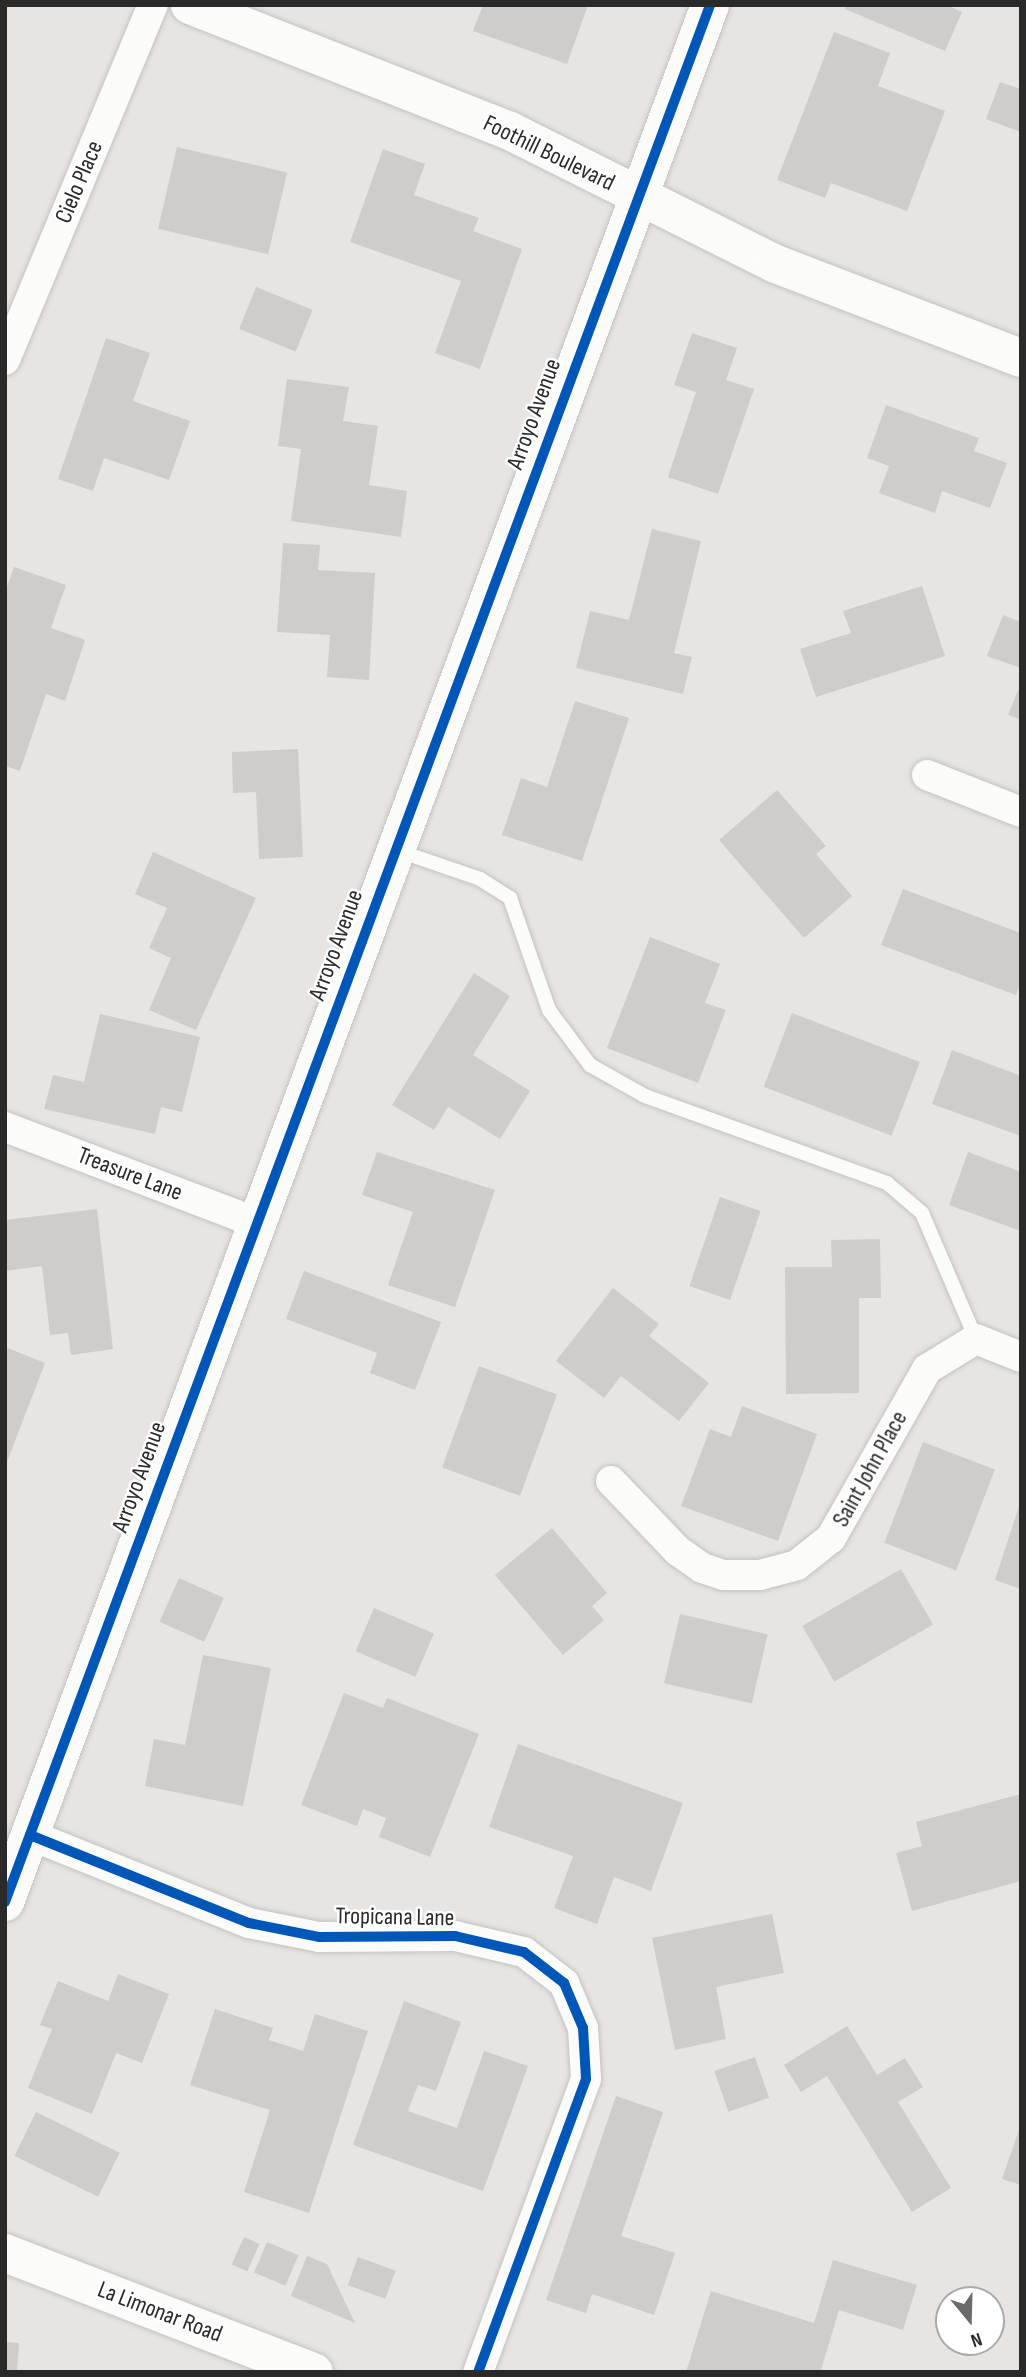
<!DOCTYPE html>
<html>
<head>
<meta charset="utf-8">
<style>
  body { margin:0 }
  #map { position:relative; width:1026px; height:2377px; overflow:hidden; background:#e7e4e1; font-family:"Sofia Sans Condensed",sans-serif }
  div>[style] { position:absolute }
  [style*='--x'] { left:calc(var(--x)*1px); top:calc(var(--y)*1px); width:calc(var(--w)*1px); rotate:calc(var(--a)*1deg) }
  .building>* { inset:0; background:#cfccca; transform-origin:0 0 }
  .roads { filter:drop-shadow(0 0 2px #c4c2c3) drop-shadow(0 0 2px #c4c2c3) }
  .lane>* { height:14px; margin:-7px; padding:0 7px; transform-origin:7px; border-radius:7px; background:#fbfbfa }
  .street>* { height:30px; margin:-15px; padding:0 15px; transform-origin:15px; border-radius:15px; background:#fbfbfa }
  .secondary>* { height:38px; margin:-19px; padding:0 19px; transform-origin:19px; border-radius:19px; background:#fbfbfa }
  .cycleway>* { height:10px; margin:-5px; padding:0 5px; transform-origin:5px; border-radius:5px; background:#0057b8 }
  span { translate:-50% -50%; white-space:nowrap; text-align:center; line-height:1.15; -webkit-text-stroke:5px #fff; paint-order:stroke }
  .street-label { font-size:24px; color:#2a2a2a }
  .frame { position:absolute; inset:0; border:7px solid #2a2a2a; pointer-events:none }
  .north { position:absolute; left:935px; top:2286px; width:70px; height:70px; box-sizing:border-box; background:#fff; border:2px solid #aaa; border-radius:50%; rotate:161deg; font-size:19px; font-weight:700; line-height:28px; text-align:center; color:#2a2a2a }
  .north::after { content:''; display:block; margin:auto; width:24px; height:32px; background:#6c6b6a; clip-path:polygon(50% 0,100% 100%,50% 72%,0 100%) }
</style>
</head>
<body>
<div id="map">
  <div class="building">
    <div style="clip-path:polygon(483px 5px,588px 5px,567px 64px,473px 31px)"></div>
    <div style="clip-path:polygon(846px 5px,947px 5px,962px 12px,945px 51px,845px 9px)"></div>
    <div style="clip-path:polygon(834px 32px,890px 53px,878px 86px,945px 111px,907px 211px,831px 183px,825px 198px,777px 180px)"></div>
    <div style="clip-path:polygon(1000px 82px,1021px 89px,1021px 132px,986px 119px)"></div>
    <div style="left:177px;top:147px;width:113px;height:84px;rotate:13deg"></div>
    <div style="clip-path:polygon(383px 149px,425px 164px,414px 195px,479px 218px,473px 231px,522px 249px,480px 369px,435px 353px,461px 281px,350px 242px)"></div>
    <div style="left:256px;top:287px;width:61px;height:45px;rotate:22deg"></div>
    <div style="clip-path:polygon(692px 333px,737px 348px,726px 380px,754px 389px,718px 494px,668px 477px,696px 392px,674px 385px)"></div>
    <div style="clip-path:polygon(106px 338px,150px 353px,133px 401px,190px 421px,169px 480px,104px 458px,93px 491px,58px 479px)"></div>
    <div style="clip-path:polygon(287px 379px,349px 387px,343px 421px,378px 426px,369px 485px,407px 491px,401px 537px,291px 521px,301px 449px,278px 446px)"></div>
    <div style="clip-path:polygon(886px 405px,979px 438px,974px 451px,1007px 463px,990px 508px,942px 491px,935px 513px,879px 493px,889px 466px,867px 458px)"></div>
    <div style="clip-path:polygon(652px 529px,701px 541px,674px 653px,692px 657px,683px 694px,576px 668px,590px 611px,629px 620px)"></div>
    <div style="clip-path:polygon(283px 543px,320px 545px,318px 570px,375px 573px,369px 680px,327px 677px,330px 635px,277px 632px)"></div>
    <div style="clip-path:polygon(14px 567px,66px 585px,51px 628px,85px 640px,65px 701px,46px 694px,20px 771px,5px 766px,5px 592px)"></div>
    <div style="clip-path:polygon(922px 586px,945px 656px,816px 697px,800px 649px,851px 633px,843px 611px)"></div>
    <div style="clip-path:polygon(1003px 615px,1021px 622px,1021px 668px,987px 656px)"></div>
    <div style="clip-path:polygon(1021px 683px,1021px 720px,1008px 715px)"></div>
    <div style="clip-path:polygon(575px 701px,629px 718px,582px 861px,502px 835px,521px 778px,547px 787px)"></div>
    <div style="clip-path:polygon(298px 749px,303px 857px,259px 859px,256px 792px,233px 793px,232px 752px)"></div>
    <div style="clip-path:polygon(777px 790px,826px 846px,816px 854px,852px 896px,804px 938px,719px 840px)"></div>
    <div style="clip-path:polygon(153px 852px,256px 898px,196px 1030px,149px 1010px,171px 958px,149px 948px,167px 908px,135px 894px)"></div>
    <div style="clip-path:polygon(903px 889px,1021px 933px,1021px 981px,1016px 995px,881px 945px)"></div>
    <div style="clip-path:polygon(650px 937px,720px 964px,705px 1003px,726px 1010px,698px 1083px,607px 1048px)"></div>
    <div style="clip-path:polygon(474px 973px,510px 996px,473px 1055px,530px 1091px,500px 1139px,448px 1107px,434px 1130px,392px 1105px)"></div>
    <div style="left:792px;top:1013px;width:137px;height:79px;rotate:21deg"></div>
    <div style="clip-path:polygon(100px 1014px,200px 1037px,182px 1112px,161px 1107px,155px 1134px,44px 1109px,53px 1075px,84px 1082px)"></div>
    <div style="clip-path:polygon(952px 1050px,1021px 1076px,1021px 1136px,932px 1104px)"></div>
    <div style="clip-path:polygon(377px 1152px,495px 1190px,455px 1307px,388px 1285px,413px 1212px,362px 1195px)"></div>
    <div style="clip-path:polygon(968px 1152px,1021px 1172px,1021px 1231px,949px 1205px)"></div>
    <div style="left:720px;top:1197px;width:43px;height:94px;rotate:19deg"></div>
    <div style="clip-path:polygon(97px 1209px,113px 1349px,71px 1355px,68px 1333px,50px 1335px,42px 1266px,5px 1271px,5px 1220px)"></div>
    <div style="clip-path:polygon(880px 1239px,881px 1298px,859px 1298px,859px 1393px,786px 1394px,785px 1267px,832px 1267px,831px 1240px)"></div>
    <div style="clip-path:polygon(304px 1271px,441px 1322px,415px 1390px,370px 1373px,377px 1353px,286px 1319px)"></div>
    <div style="clip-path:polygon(613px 1288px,659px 1324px,649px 1336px,709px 1383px,679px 1421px,621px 1376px,604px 1398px,556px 1361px)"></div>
    <div style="clip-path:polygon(5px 1347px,45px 1363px,5px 1467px)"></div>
    <div style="left:479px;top:1366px;width:83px;height:108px;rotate:20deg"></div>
    <div style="clip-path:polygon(742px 1406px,817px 1434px,778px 1541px,681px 1506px,710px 1429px,731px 1437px)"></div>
    <div style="left:923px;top:1442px;width:77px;height:108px;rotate:21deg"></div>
    <div style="clip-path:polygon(1020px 1503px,1021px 1503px,1021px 1589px,995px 1580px)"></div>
    <div style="clip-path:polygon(552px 1528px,607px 1593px,592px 1606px,604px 1620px,563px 1655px,495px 1575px)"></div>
    <div style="left:901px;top:1569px;width:64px;height:114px;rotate:60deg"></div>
    <div style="left:179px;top:1578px;width:49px;height:48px;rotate:24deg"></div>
    <div style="left:374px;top:1608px;width:65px;height:47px;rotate:23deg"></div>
    <div style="left:680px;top:1614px;width:90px;height:71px;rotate:13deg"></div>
    <div style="clip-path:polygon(203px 1655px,271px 1668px,243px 1806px,145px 1786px,154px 1739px,185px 1745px)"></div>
    <div style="clip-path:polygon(344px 1693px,383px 1708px,387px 1698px,479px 1734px,430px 1857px,379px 1837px,386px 1818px,363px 1809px,357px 1826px,301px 1805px)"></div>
    <div style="clip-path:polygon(518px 1744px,683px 1803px,651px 1891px,614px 1877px,597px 1924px,554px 1908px,573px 1856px,489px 1827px)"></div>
    <div style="clip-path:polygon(1021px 1794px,1021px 1881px,912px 1911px,896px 1853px,922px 1846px,916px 1822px)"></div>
    <div style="clip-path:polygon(772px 1914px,784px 1973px,716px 1987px,726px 2039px,675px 2050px,652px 1938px)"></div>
    <div style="clip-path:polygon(118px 1974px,169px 1994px,142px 2063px,116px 2053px,92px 2114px,28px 2088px,52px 2029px,40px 2025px,58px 1981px,108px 2001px)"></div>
    <div style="clip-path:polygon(404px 2001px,461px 2022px,436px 2091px,418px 2085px,408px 2111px,457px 2128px,484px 2051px,528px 2066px,483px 2191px,353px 2145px)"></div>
    <div style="clip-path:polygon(215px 2009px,273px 2028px,269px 2040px,303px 2051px,315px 2014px,368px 2031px,309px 2213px,244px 2192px,270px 2110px,190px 2085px)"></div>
    <div style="clip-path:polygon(847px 2026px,877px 2075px,905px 2058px,923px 2087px,898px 2102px,951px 2188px,912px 2212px,827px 2076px,801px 2092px,784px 2065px)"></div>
    <div style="left:755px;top:2057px;width:43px;height:43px;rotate:71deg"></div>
    <div style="clip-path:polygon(616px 2096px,663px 2112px,621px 2236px,675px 2253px,654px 2315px,592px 2294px,586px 2313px,546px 2300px)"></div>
    <div style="left:36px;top:2112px;width:93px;height:49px;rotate:26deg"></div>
    <div style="clip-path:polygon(1020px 2127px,1021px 2127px,1021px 2185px,1002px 2179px)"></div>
    <div style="left:244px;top:2237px;width:17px;height:30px;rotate:24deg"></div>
    <div style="left:267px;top:2242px;width:34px;height:33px;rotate:23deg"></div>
    <div style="clip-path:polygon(307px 2256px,327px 2264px,355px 2323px,291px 2296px)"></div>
    <div style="left:358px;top:2257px;width:40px;height:30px;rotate:20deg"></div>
    <div style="clip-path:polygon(833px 2260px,917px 2285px,903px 2330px,839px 2310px,821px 2370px,825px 2372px,686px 2372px,711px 2291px,814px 2323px)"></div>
    <div style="clip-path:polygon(5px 2342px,19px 2343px,17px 2372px,5px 2372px)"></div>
  </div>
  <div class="roads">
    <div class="lane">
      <div style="--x:396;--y:850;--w:89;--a:19"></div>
      <div style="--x:480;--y:879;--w:36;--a:32"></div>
      <div style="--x:510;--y:898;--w:119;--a:70.8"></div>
      <div style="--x:549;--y:1010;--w:69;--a:53.3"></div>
      <div style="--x:590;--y:1065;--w:63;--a:29.4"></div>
      <div style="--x:645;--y:1096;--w:257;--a:19.8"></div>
      <div style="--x:887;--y:1183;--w:46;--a:40.6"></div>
      <div style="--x:922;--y:1213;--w:137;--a:66.8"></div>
    </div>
    <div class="street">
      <div style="--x:5;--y:360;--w:385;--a:-67.4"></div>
      <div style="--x:927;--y:775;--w:101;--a:21.5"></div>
      <div style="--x:5;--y:1127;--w:267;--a:20.8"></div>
      <div style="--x:611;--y:1481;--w:97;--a:46.3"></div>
      <div style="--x:678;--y:1551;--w:29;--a:35"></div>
      <div style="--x:702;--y:1568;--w:22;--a:18"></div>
      <div style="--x:723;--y:1575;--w:37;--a:0"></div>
      <div style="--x:760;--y:1575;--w:38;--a:-15"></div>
      <div style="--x:797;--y:1565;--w:43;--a:-38.5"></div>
      <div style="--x:831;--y:1538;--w:194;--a:-60.4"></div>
      <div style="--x:927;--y:1369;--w:57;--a:-31.5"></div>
      <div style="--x:976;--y:1339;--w:48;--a:21.8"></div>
      <div style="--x:30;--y:1835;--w:236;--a:21.9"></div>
      <div style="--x:249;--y:1923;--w:71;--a:11.3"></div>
      <div style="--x:319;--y:1937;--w:136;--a:-0.4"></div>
      <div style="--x:455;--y:1936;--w:71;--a:13.1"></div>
      <div style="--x:524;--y:1952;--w:51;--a:37.8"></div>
      <div style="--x:564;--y:1983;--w:49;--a:67.1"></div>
      <div style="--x:583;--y:2028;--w:51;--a:86.6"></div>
      <div style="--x:586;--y:2079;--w:312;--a:110.2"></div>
    </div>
    <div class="secondary">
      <div style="--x:190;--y:5;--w:344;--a:21.5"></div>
      <div style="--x:510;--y:131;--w:297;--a:26.6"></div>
      <div style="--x:776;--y:264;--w:262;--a:21"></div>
      <div style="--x:5;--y:1902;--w:2024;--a:-69.61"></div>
      <div style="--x:5;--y:2253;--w:331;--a:21.1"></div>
    </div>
  </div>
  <div class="cycleway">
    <div style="--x:30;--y:1835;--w:236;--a:21.9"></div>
    <div style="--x:249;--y:1923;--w:71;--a:11.3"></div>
    <div style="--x:319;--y:1937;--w:136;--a:-0.4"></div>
    <div style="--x:455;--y:1936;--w:71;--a:13.1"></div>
    <div style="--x:524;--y:1952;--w:51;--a:37.8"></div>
    <div style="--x:564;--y:1983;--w:49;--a:67.1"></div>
    <div style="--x:583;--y:2028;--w:51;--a:86.6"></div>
    <div style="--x:586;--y:2079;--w:312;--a:110.2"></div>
    <div style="--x:5;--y:1902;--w:2024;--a:-69.61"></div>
  </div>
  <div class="street-label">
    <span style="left:549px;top:153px;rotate:26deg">Foothill Boulevard</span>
    <span style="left:79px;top:182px;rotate:-67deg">Cielo Place</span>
    <span style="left:534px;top:414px;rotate:-70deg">Arroyo Avenue</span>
    <span style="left:336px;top:945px;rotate:-70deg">Arroyo Avenue</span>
    <span style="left:130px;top:1174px;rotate:21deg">Treasure Lane</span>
    <span style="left:870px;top:1469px;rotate:-61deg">Saint John Place</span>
    <span style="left:139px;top:1477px;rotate:-70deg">Arroyo Avenue</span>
    <span style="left:395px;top:1917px;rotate:1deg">Tropicana Lane</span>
    <span style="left:160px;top:2312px;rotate:21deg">La Limonar Road</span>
  </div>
  <div class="frame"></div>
  <div class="north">N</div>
</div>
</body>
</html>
